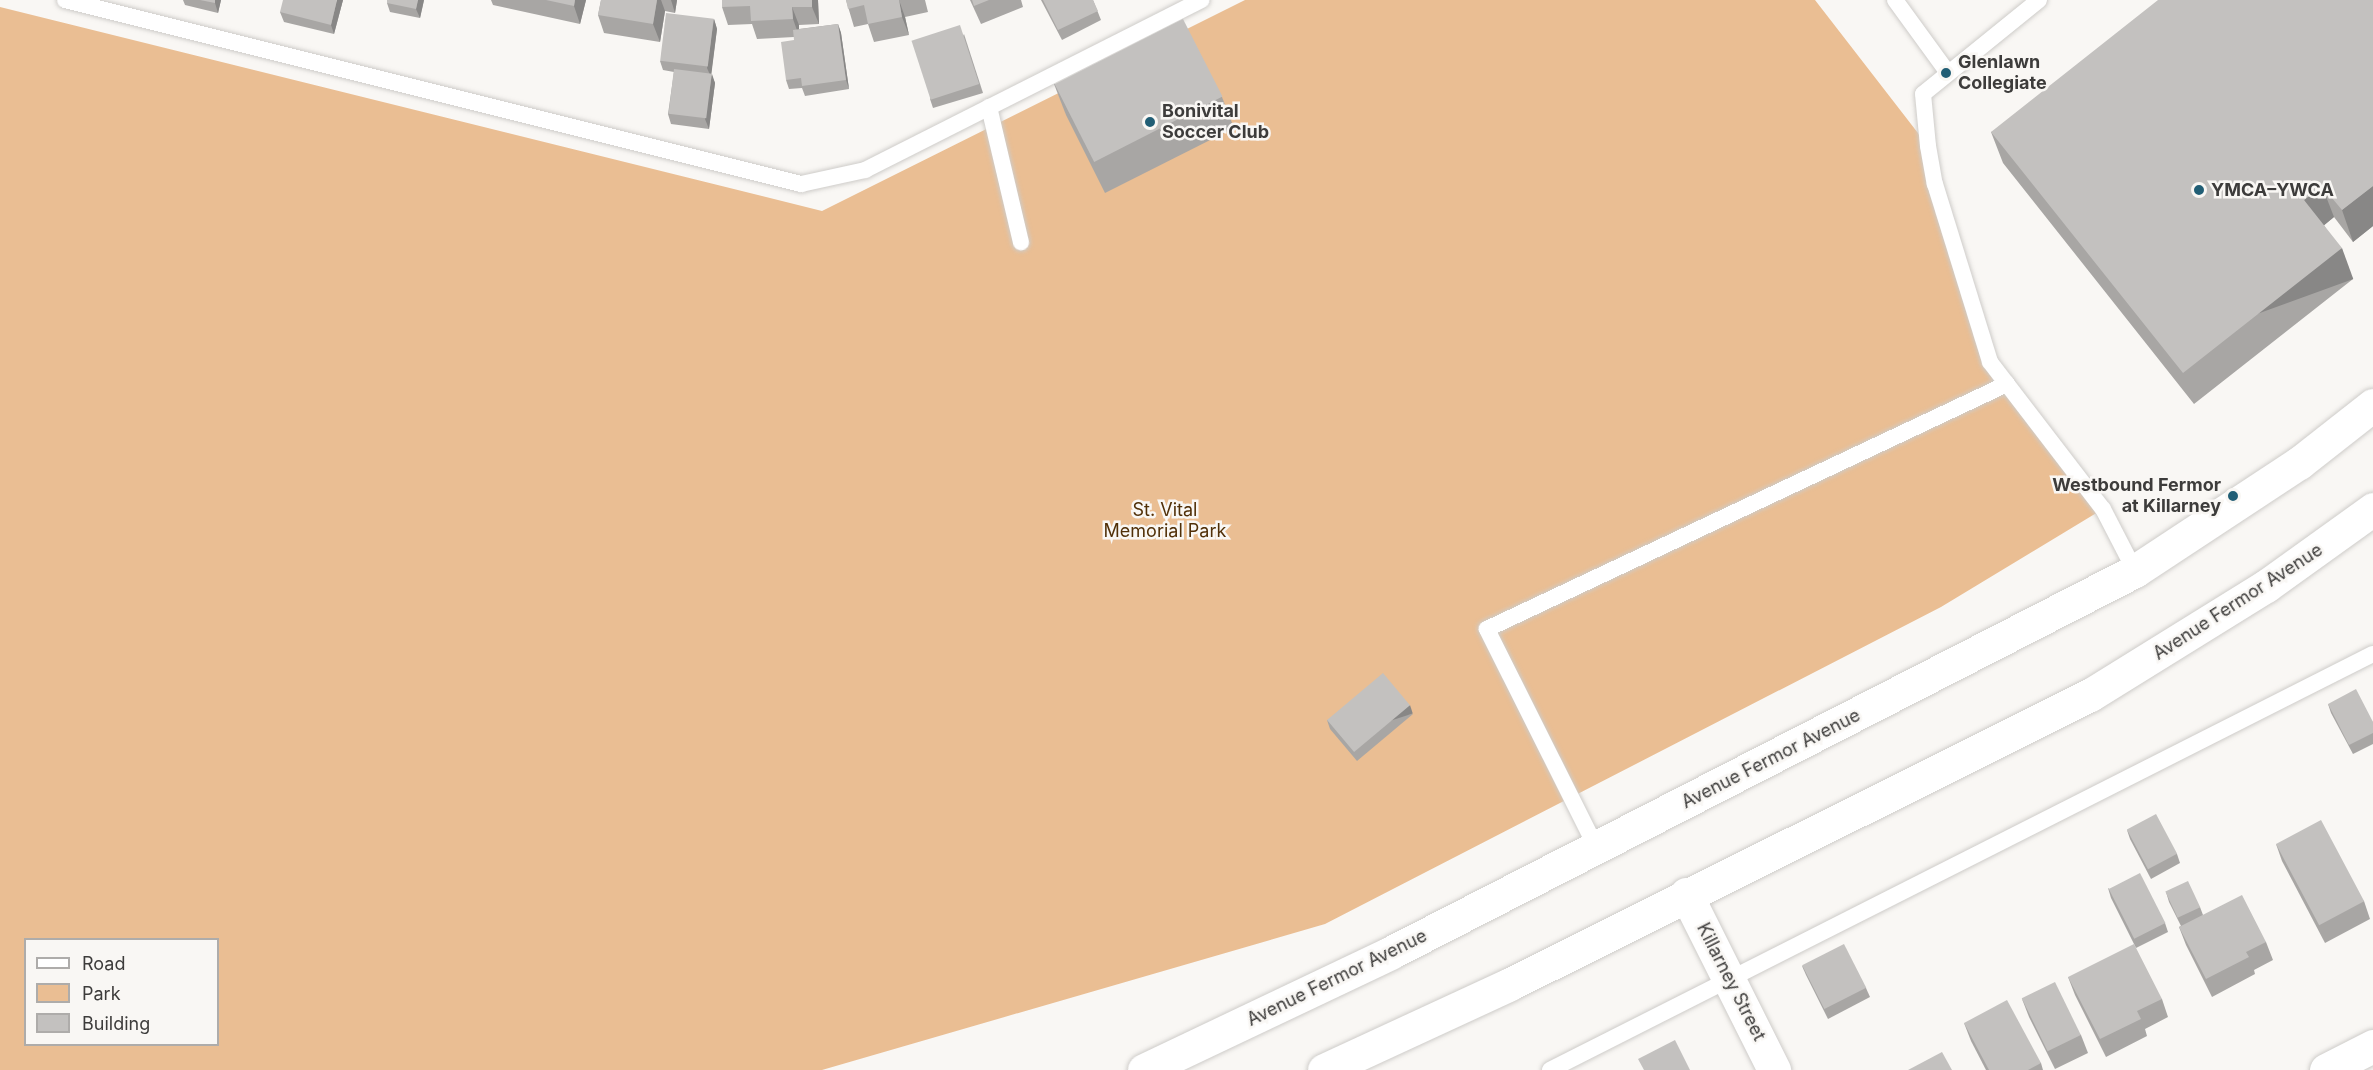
<!DOCTYPE html>
<html>
<head>
<meta charset="utf-8">
<style>
  body { margin:0 }
  #map { position:relative; width:2373px; height:1070px; overflow:hidden; background:#f9f7f4; font-family:Inter,sans-serif }
  div>[style] { position:absolute }
  [style*='--x'] { left:calc(var(--x)*1px); top:calc(var(--y)*1px); width:calc(var(--w)*1px); rotate:calc(var(--a)*1deg) }
  .green>* { inset:0; background:#eabe93 }
  .roads { filter:drop-shadow(0 0 2px #ceccc9) drop-shadow(0 0 2px #ceccc9) }
  .lane>* { height:16px; margin:-8px; padding:0 8px; transform-origin:8px; border-radius:8px; background:#fff }
  .street>* { height:33px; margin:-16.5px; padding:0 16.5px; transform-origin:16.5px; border-radius:16.5px; background:#fff }
  .secondary>* { height:33px; margin:-16.5px; padding:0 16.5px; transform-origin:16.5px; border-radius:16.5px; background:#fff }
  .wall>* { inset:0; background:#a8a6a4 }
  .shaded-wall>* { inset:0; background:#888786; transform-origin:0 0 }
  .building>* { inset:0; background:#c3c1bf; transform-origin:0 0 }
  .dots>* { width:16px; height:16px; translate:-50% -50%; box-sizing:border-box; border:3px solid #f9f7f4; border-radius:50% }
  span { translate:-50% -50%; white-space:nowrap; text-align:center; line-height:1.15; -webkit-text-stroke:5px #f9f7f4; paint-order:stroke }
  .poi-label { font-size:18px; color:#3d3c3b; font-weight:700 }
  .left { translate:0 -50%; text-align:left }
  .right { translate:-100% -50%; text-align:right }
  .park-label { font-size:18px; color:#513008 }
  .street-label { font-size:18px; color:#3d3c3b }
  .legend { position:absolute; left:24px; top:938px; width:195px; height:108px; box-sizing:border-box; background:#f9f7f4; border:2px solid #aeacaa; margin:0; padding:8px 10px; list-style:none; font-size:18px; color:#3d3c3b }
  .legend li { display:flex; align-items:center; gap:12px; height:30px }
  .legend b { width:30px; border:2px solid #aeacaa }
</style>
</head>
<body>
<div id="map">
  <div class="green">
    <div style="clip-path:polygon(evenodd,1245px 0,1815px 0,1928px 146px,1990px 362px,2103px 509px,1941px 607px,1325px 924px,822px 1070px,0 1070px,0 7px,822px 211px,1245px 0,26px 940px,218px 940px,218px 1044px,26px 1044px,26px 940px)"></div>
  </div>
  <div class="roads">
    <div class="lane">
      <div style="--x:65;--y:0;--w:759;--a:14.04"></div>
      <div style="--x:801;--y:184;--w:66;--a:-12.3"></div>
      <div style="--x:865;--y:170;--w:377;--a:-26.8"></div>
      <div style="--x:1895;--y:0;--w:90;--a:54"></div>
      <div style="--x:2039;--y:0;--w:149;--a:141"></div>
      <div style="--x:1923;--y:94;--w:52;--a:84.5"></div>
      <div style="--x:1928;--y:146;--w:39;--a:80"></div>
      <div style="--x:1935;--y:184;--w:186;--a:72.8"></div>
      <div style="--x:1990;--y:362;--w:185;--a:52.5"></div>
      <div style="--x:2103;--y:509;--w:70;--a:62.7"></div>
      <div style="--x:989;--y:107;--w:139;--a:76.7"></div>
      <div style="--x:1597;--y:849;--w:246;--a:-116.6"></div>
      <div style="--x:1487;--y:629;--w:575;--a:-25.23"></div>
      <div style="--x:1550;--y:1070;--w:922;--a:-26.82"></div>
    </div>
    <div class="street">
      <div style="--x:1686;--y:894;--w:197;--a:63.4"></div>
      <div style="--x:2326;--y:1070;--w:53;--a:-27.1"></div>
    </div>
    <div class="secondary">
      <div style="--x:1144;--y:1070;--w:272;--a:-25.4"></div>
      <div style="--x:1390;--y:953;--w:837;--a:-27.15"></div>
      <div style="--x:2135;--y:571;--w:196;--a:-33.4"></div>
      <div style="--x:2299;--y:463;--w:94;--a:-38.1"></div>
      <div style="--x:1324;--y:1070;--w:203;--a:-24.8"></div>
      <div style="--x:1508;--y:985;--w:650;--a:-26.49"></div>
      <div style="--x:2090;--y:695;--w:207;--a:-31.8"></div>
      <div style="--x:2266;--y:586;--w:132;--a:-35.7"></div>
    </div>
  </div>
  <div class="wall">
    <div style="clip-path:polygon(183px 0,221px 0,218px 13px,185px 5px)"></div>
    <div style="clip-path:polygon(343px 0,334px 34px,284px 22px,280px 12px)"></div>
    <div style="clip-path:polygon(424px 0,420px 18px,390px 12px,387px 3px)"></div>
    <div style="clip-path:polygon(491px 0,586px 0,580px 24px,493px 5px)"></div>
    <div style="clip-path:polygon(601px 0,677px 0,675px 13px,665px 11px,660px 42px,604px 33px,598px 15px)"></div>
    <div style="clip-path:polygon(722px 0,818px 0,819px 24px,799px 25px,799px 29px,838px 24px,841px 33px,849px 89px,805px 96px,802px 88px,789px 89px,786px 80px,794px 40px,794px 37px,757px 39px,752px 24px,728px 25px,722px 7px)"></div>
    <div style="clip-path:polygon(846px 0,925px 0,928px 12px,905px 17px,909px 35px,874px 42px,868px 24px,854px 27px)"></div>
    <div style="clip-path:polygon(970px 0,1021px 0,1023px 7px,981px 24px)"></div>
    <div style="clip-path:polygon(1041px 0,1093px 0,1101px 20px,1062px 40px)"></div>
    <div style="clip-path:polygon(2373px 0,2373px 226px,2353px 242px,2334px 217px,2324px 225px,2353px 279px,2194px 404px,2003px 163px,1991px 132px)"></div>
    <div style="clip-path:polygon(714px 19px,717px 29px,711px 74px,715px 83px,709px 129px,671px 124px,668px 114px,674px 72px,663px 70px,660px 61px)"></div>
    <div style="clip-path:polygon(964px 34px,983px 93px,933px 108px,930px 99px)"></div>
    <div style="clip-path:polygon(1054px 84px,1222px 97px,1234px 128px,1105px 193px,1066px 115px)"></div>
    <div style="clip-path:polygon(2328px 704px,2373px 722px,2373px 744px,2353px 754px,2331px 713px)"></div>
    <div style="clip-path:polygon(1413px 714px,1357px 761px,1330px 729px,1327px 720px)"></div>
    <div style="clip-path:polygon(2127px 830px,2177px 854px,2180px 863px,2151px 879px,2130px 839px)"></div>
    <div style="clip-path:polygon(2276px 844px,2364px 901px,2370px 919px,2325px 943px,2282px 861px)"></div>
    <div style="clip-path:polygon(2108px 888px,2165px 923px,2168px 932px,2136px 948px,2111px 898px)"></div>
    <div style="clip-path:polygon(2166px 892px,2200px 907px,2203px 915px,2266px 942px,2273px 960px,2254px 970px,2255px 974px,2212px 997px,2186px 945px,2179px 927px,2181px 926px,2169px 902px)"></div>
    <div style="clip-path:polygon(1802px 966px,1866px 988px,1870px 997px,1828px 1019px,1806px 975px)"></div>
    <div style="clip-path:polygon(2068px 977px,2162px 999px,2168px 1017px,2145px 1029px,2147px 1036px,2106px 1057px,2075px 995px)"></div>
    <div style="clip-path:polygon(2022px 999px,2081px 1035px,2088px 1053px,2055px 1069px,2029px 1017px)"></div>
    <div style="clip-path:polygon(1964px 1023px,2041px 1063px,2043px 1070px,1986px 1070px,1971px 1041px)"></div>
  </div>
  <div class="shaded-wall">
    <div style="clip-path:polygon(215px 0,221px 0,218px 13px,215px 3px)"></div>
    <div style="clip-path:polygon(337px 0,343px 0,334px 34px,331px 25px)"></div>
    <div style="clip-path:polygon(418px 0,424px 0,420px 18px,416px 9px)"></div>
    <div style="clip-path:polygon(575px 0,586px 0,580px 24px,574px 6px)"></div>
    <div style="clip-path:polygon(657px 0,661px 0,665px 11px,660px 42px,653px 24px)"></div>
    <div style="clip-path:polygon(671px 0,677px 0,675px 13px)"></div>
    <div style="clip-path:polygon(812px 0,818px 0,819px 24px,812px 7px)"></div>
    <div style="clip-path:polygon(899px 0,905px 17px,909px 35px,902px 17px)"></div>
    <div style="clip-path:polygon(792px 7px,799px 25px,799px 36px,793px 19px)"></div>
    <div style="clip-path:polygon(714px 19px,717px 29px,711px 77px,707px 68px)"></div>
    <div style="clip-path:polygon(838px 24px,841px 33px,849px 89px,846px 80px)"></div>
    <div style="clip-path:polygon(712px 74px,715px 83px,709px 129px,705px 119px)"></div>
    <div style="clip-path:polygon(2322px 186px,2334px 217px,2316px 232px,2304px 200px)"></div>
    <div style="clip-path:polygon(2373px 186px,2373px 226px,2353px 242px,2342px 210px)"></div>
    <div style="left:2342px;top:248px;width:33px;height:202px;rotate:70deg"></div>
    <div style="left:1410px;top:705px;width:9px;height:73px;rotate:72deg"></div>
  </div>
  <div class="building">
    <div style="clip-path:polygon(200px 0,215px 0,215px 3px)"></div>
    <div style="clip-path:polygon(283px 0,337px 0,331px 25px,280px 12px)"></div>
    <div style="clip-path:polygon(387px 0,418px 0,416px 9px,387px 3px)"></div>
    <div style="clip-path:polygon(546px 0,575px 0,574px 6px)"></div>
    <div style="clip-path:polygon(601px 0,657px 0,653px 24px,598px 15px)"></div>
    <div style="clip-path:polygon(722px 0,812px 0,812px 7px,792px 7px,793px 19px,751px 21px,750px 6px,722px 7px)"></div>
    <div style="clip-path:polygon(846px 0,899px 0,902px 17px,868px 24px,864px 5px,848px 9px)"></div>
    <div style="clip-path:polygon(972px 0,989px 0,974px 6px)"></div>
    <div style="clip-path:polygon(1043px 0,1093px 0,1098px 11px,1058px 30px)"></div>
    <div style="clip-path:polygon(2158px 0,2373px 0,2373px 186px,2342px 210px,2322px 186px,2304px 200px,2342px 248px,2183px 373px,1991px 132px)"></div>
    <div style="left:666px;top:13px;width:48px;height:48px;rotate:7deg"></div>
    <div style="left:1183px;top:19px;width:87px;height:144px;rotate:63deg"></div>
    <div style="clip-path:polygon(838px 24px,846px 80px,802px 86px,801px 78px,786px 80px,781px 42px,794px 40px,793px 30px)"></div>
    <div style="left:960px;top:25px;width:62px;height:51px;rotate:72deg"></div>
    <div style="left:674px;top:69px;width:38px;height:45px;rotate:7deg"></div>
    <div style="left:1383px;top:673px;width:42px;height:73px;rotate:50deg"></div>
    <div style="clip-path:polygon(2356px 689px,2373px 722px,2373px 733px,2349px 745px,2328px 704px)"></div>
    <div style="left:2156px;top:814px;width:45px;height:33px;rotate:62deg"></div>
    <div style="left:2321px;top:820px;width:92px;height:51px;rotate:62deg"></div>
    <div style="left:2140px;top:873px;width:56px;height:35px;rotate:63deg"></div>
    <div style="left:2188px;top:881px;width:29px;height:25px;rotate:65deg"></div>
    <div style="clip-path:polygon(2242px 895px,2266px 942px,2246px 952px,2249px 957px,2206px 979px,2179px 927px)"></div>
    <div style="left:1844px;top:944px;width:49px;height:47px;rotate:63deg"></div>
    <div style="clip-path:polygon(2134px 944px,2162px 999px,2137px 1011px,2141px 1019px,2100px 1039px,2068px 977px)"></div>
    <div style="left:2055px;top:982px;width:59px;height:37px;rotate:64deg"></div>
    <div style="clip-path:polygon(2007px 1000px,2041px 1063px,2028px 1070px,1989px 1070px,1964px 1023px)"></div>
    <div style="clip-path:polygon(1675px 1040px,1690px 1070px,1644px 1070px,1638px 1059px)"></div>
    <div style="clip-path:polygon(1942px 1052px,1952px 1070px,1908px 1070px)"></div>
  </div>
  <div class="dots">
    <div style="left:1946px;top:73px;background:#215e75"></div>
    <div style="left:1150px;top:122px;background:#215e75"></div>
    <div style="left:2199px;top:190px;background:#215e75"></div>
    <div style="left:2233px;top:496px;background:#215e75"></div>
  </div>
  <div class="poi-label">
    <span class="left" style="left:1958px;top:73px">Glenlawn<br>Collegiate</span>
    <span class="left" style="left:1162px;top:122px">Bonivital<br>Soccer Club</span>
    <span class="left" style="left:2211px;top:190px">YMCA–YWCA</span>
    <span class="right" style="left:2221px;top:496px">Westbound Fermor<br>at Killarney</span>
  </div>
  <div class="park-label">
    <span style="left:1165px;top:521px">St. Vital<br>Memorial Park</span>
  </div>
  <div class="street-label">
    <span style="left:2238px;top:602px;rotate:-33deg">Avenue Fermor Avenue</span>
    <span style="left:1771px;top:759px;rotate:-27deg">Avenue Fermor Avenue</span>
    <span style="left:1337px;top:978px;rotate:-26deg">Avenue Fermor Avenue</span>
    <span style="left:1731px;top:982px;rotate:63deg">Killarney Street</span>
  </div>
  <ul class="legend">
  <li><b style="height:8px;background:#fff"></b>Road</li>
  <li><b style="height:16px;background:#eabe93"></b>Park</li>
  <li><b style="height:16px;background:#c3c1bf"></b>Building</li>
  </ul>
</div>
</body>
</html>
